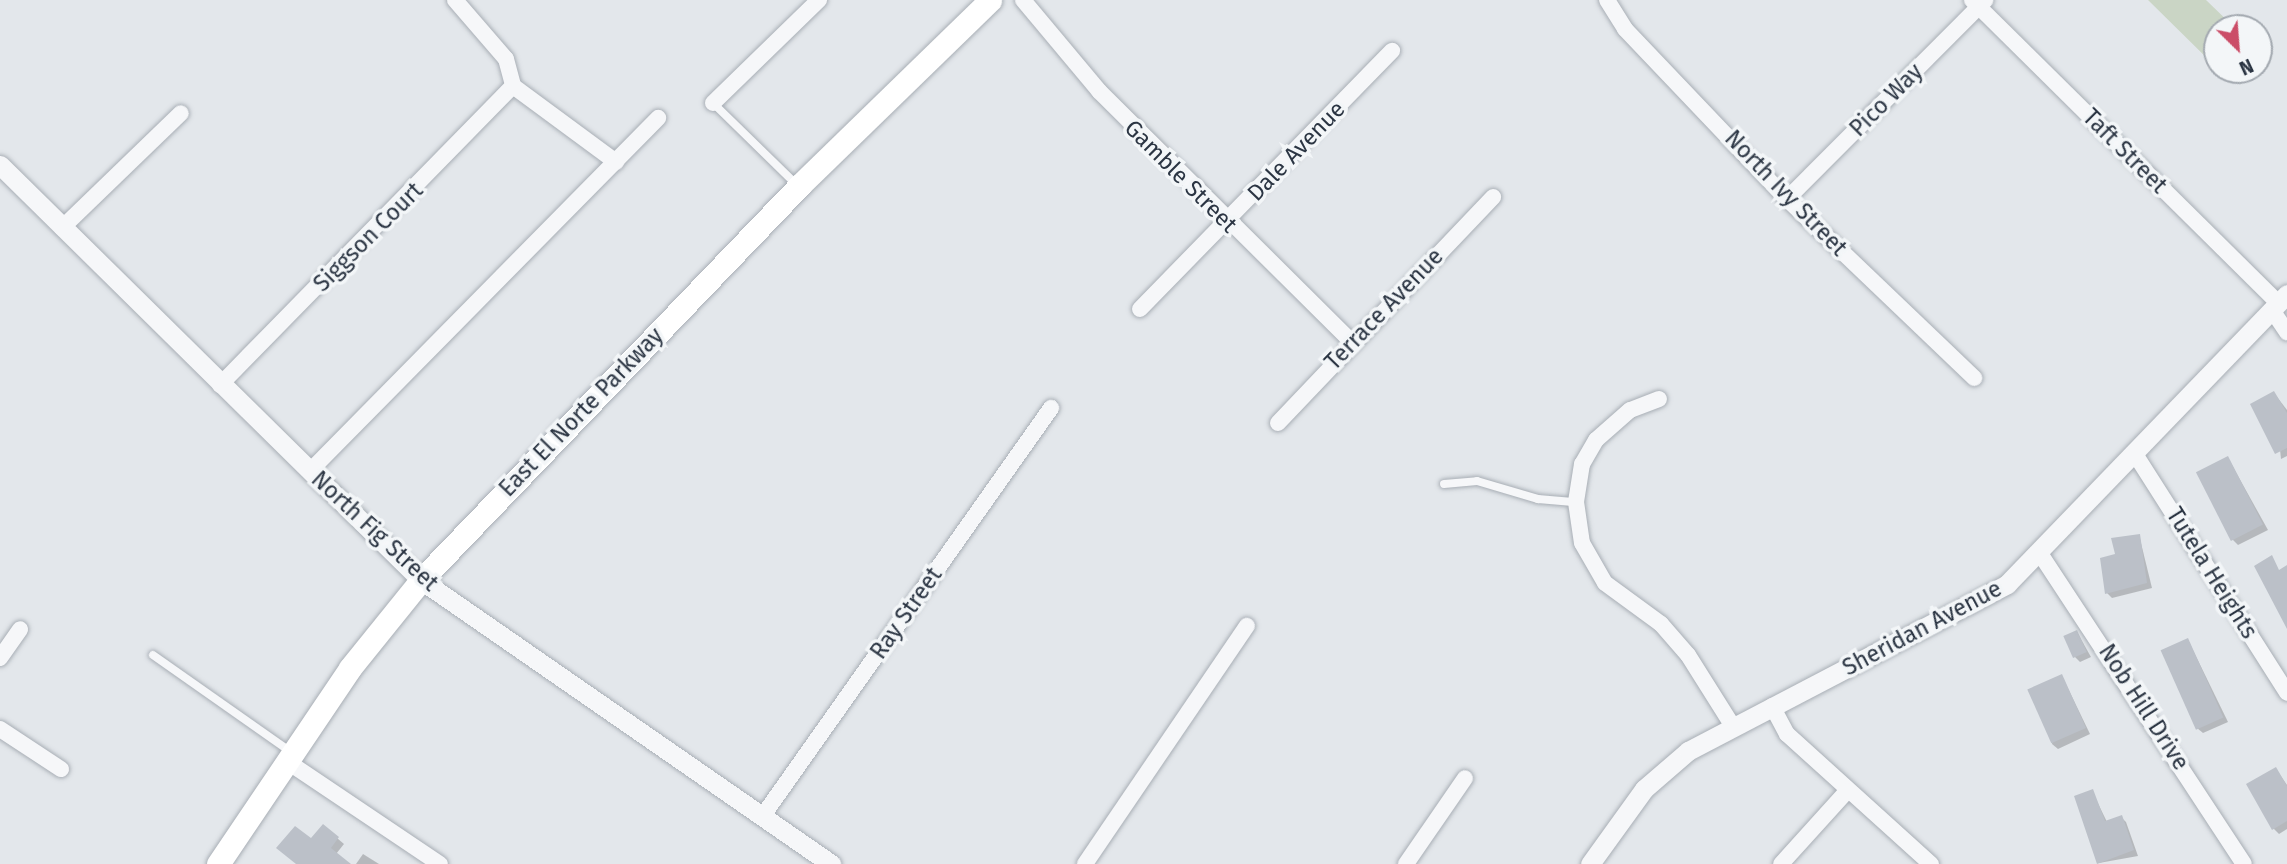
<!DOCTYPE html>
<html>
<head>
<meta charset="utf-8">
<style>
  body { margin:0 }
  #map { position:relative; width:2287px; height:864px; overflow:hidden; background:#e3e7eb; font-family:"Fira Sans",sans-serif }
  div>[style] { position:absolute }
  [style*='--x'] { left:calc(var(--x)*1px); top:calc(var(--y)*1px); width:calc(var(--w)*1px); rotate:calc(var(--a)*1deg) }
  .green>* { inset:0; background:#cad5c5 }
  .shadow>* { inset:0; background:#0003 }
  .building>* { inset:0; background:#bbc0c8; transform-origin:0 0 }
  .roads { filter:drop-shadow(0 0 2px #a8aeb5) drop-shadow(0 0 2px #a8aeb5) }
  .service>* { height:8px; margin:-4px; padding:0 4px; transform-origin:4px; border-radius:4px; background:#f6f7f9 }
  .minor>* { height:16px; margin:-8px; padding:0 8px; transform-origin:8px; border-radius:8px; background:#f6f7f9 }
  .tertiary>* { height:19px; margin:-9.5px; padding:0 9.5px; transform-origin:9.5px; border-radius:9.5px; background:#f6f7f9 }
  .primary>* { height:23px; margin:-11.5px; padding:0 11.5px; transform-origin:11.5px; border-radius:11.5px; background:#fff }
  span { translate:-50% -50%; white-space:nowrap; text-align:center; line-height:1.15; -webkit-text-stroke:7px #f3f6f8; paint-order:stroke }
  .street-label { font-size:23px; color:#2b3543 }
  .north { position:absolute; left:2203px; top:14px; width:70px; height:70px; box-sizing:border-box; background:#f3f6f8; border:2px solid #a3a9b0; border-radius:50%; rotate:155deg; font-size:19px; font-weight:700; line-height:28px; text-align:center; color:#2b3543 }
  .north::after { content:''; display:block; margin:auto; width:24px; height:32px; background:#cb4d68; clip-path:polygon(50% 0,100% 100%,50% 72%,0 100%) }
</style>
</head>
<body>
<div id="map">
  <div class="green">
    <div style="clip-path:polygon(2148px 0,2206px 0,2235px 28px,2217px 28px,2217px 68px)"></div>
  </div>
  <div class="shadow">
    <div style="clip-path:polygon(2274px 393px,2287px 410px,2287px 456px,2281px 459px)"></div>
    <div style="clip-path:polygon(2228px 458px,2268px 530px,2238px 545px,2233px 540px)"></div>
    <div style="clip-path:polygon(2139px 535px,2152px 588px,2112px 598px,2107px 593px,2117px 556px)"></div>
    <div style="clip-path:polygon(2077px 632px,2091px 657px,2080px 662px,2074px 656px)"></div>
    <div style="clip-path:polygon(2188px 640px,2228px 722px,2203px 733px,2197px 728px)"></div>
    <div style="clip-path:polygon(2062px 676px,2090px 734px,2058px 749px,2052px 744px)"></div>
    <div style="clip-path:polygon(2276px 769px,2287px 785px,2287px 829px,2279px 834px,2273px 828px)"></div>
    <div style="clip-path:polygon(2092px 791px,2107px 822px,2121px 817px,2126px 822px,2138px 856px,2099px 863px)"></div>
    <div style="clip-path:polygon(323px 826px,344px 844px,336px 854px,348px 864px,300px 864px)"></div>
    <div style="clip-path:polygon(363px 854px,379px 864px,356px 864px)"></div>
  </div>
  <div class="building">
    <div style="clip-path:polygon(2274px 391px,2287px 413px,2287px 448px,2275px 454px,2250px 404px)"></div>
    <div style="left:2228px;top:456px;width:77px;height:36px;rotate:63deg"></div>
    <div style="clip-path:polygon(2140px 534px,2147px 583px,2105px 594px,2100px 558px,2115px 554px,2111px 538px)"></div>
    <div style="clip-path:polygon(2272px 555px,2279px 570px,2287px 565px,2287px 629px,2254px 566px)"></div>
    <div style="left:2077px;top:630px;width:24px;height:15px;rotate:66deg"></div>
    <div style="left:2188px;top:638px;width:87px;height:30px;rotate:66deg"></div>
    <div style="left:2062px;top:674px;width:59px;height:38px;rotate:66deg"></div>
    <div style="clip-path:polygon(2276px 767px,2287px 786px,2287px 821px,2272px 830px,2246px 784px)"></div>
    <div style="clip-path:polygon(2093px 789px,2105px 821px,2122px 815px,2134px 850px,2097px 864px,2074px 796px)"></div>
    <div style="clip-path:polygon(323px 824px,339px 837px,331px 848px,351px 864px,296px 864px,276px 848px,295px 826px,311px 838px)"></div>
  </div>
  <div class="roads">
    <div class="service">
      <div style="--x:713;--y:103;--w:116;--a:44.3"></div>
      <div style="--x:1444;--y:484;--w:33;--a:-5"></div>
      <div style="--x:1477;--y:481;--w:64;--a:16.4"></div>
      <div style="--x:1538;--y:499;--w:38;--a:5"></div>
      <div style="--x:153;--y:655;--w:169;--a:35.1"></div>
    </div>
    <div class="minor">
      <div style="--x:455;--y:0;--w:78;--a:49.2"></div>
      <div style="--x:506;--y:59;--w:28;--a:75"></div>
      <div style="--x:1023;--y:0;--w:119;--a:50.1"></div>
      <div style="--x:1099;--y:91;--w:355;--a:44.8"></div>
      <div style="--x:1607;--y:0;--w:34;--a:58"></div>
      <div style="--x:1625;--y:29;--w:235;--a:46.4"></div>
      <div style="--x:1787;--y:199;--w:259;--a:43.7"></div>
      <div style="--x:1972;--y:0;--w:431;--a:44.7"></div>
      <div style="--x:513;--y:86;--w:128;--a:36.4"></div>
      <div style="--x:713;--y:103;--w:148;--a:-44.2"></div>
      <div style="--x:1787;--y:199;--w:281;--a:-45.1"></div>
      <div style="--x:62;--y:228;--w:165;--a:-44"></div>
      <div style="--x:1140;--y:309;--w:361;--a:-45.7"></div>
      <div style="--x:2272;--y:310;--w:27;--a:56"></div>
      <div style="--x:220;--y:385;--w:419;--a:-45.6"></div>
      <div style="--x:1659;--y:399;--w:31;--a:159"></div>
      <div style="--x:1630;--y:410;--w:45;--a:138.6"></div>
      <div style="--x:1596;--y:440;--w:28;--a:120"></div>
      <div style="--x:1582;--y:464;--w:38;--a:99"></div>
      <div style="--x:1576;--y:502;--w:41;--a:81.7"></div>
      <div style="--x:1582;--y:543;--w:46;--a:60.1"></div>
      <div style="--x:1605;--y:583;--w:69;--a:36.2"></div>
      <div style="--x:1661;--y:624;--w:41;--a:48.9"></div>
      <div style="--x:1688;--y:655;--w:83;--a:57.8"></div>
      <div style="--x:1278;--y:423;--w:312;--a:-46.4"></div>
      <div style="--x:2135;--y:454;--w:283;--a:57.5"></div>
      <div style="--x:310;--y:471;--w:496;--a:-45.4"></div>
      <div style="--x:2039;--y:552;--w:373;--a:56.7"></div>
      <div style="--x:0;--y:658;--w:35;--a:-55"></div>
      <div style="--x:1772;--y:706;--w:32;--a:62"></div>
      <div style="--x:1787;--y:734;--w:194;--a:42.1"></div>
      <div style="--x:0;--y:729;--w:73;--a:33.3"></div>
      <div style="--x:288;--y:762;--w:183;--a:33.9"></div>
      <div style="--x:762;--y:817;--w:501;--a:-54.75"></div>
      <div style="--x:1085;--y:864;--w:288;--a:-55.8"></div>
      <div style="--x:1406;--y:864;--w:104;--a:-55.5"></div>
      <div style="--x:1781;--y:864;--w:98;--a:-47.9"></div>
    </div>
    <div class="tertiary">
      <div style="--x:0;--y:165;--w:591;--a:44.59"></div>
      <div style="--x:421;--y:580;--w:499;--a:34.7"></div>
      <div style="--x:1590;--y:864;--w:92;--a:-54.2"></div>
      <div style="--x:1644;--y:789;--w:58;--a:-40.8"></div>
      <div style="--x:1688;--y:751;--w:360;--a:-27.6"></div>
      <div style="--x:2007;--y:584;--w:403;--a:-46"></div>
    </div>
    <div class="primary">
      <div style="--x:218;--y:864;--w:236;--a:-56"></div>
      <div style="--x:350;--y:668;--w:113;--a:-51.1"></div>
      <div style="--x:421;--y:580;--w:547;--a:-46.18"></div>
      <div style="--x:800;--y:185;--w:265;--a:-44.2"></div>
    </div>
  </div>
  <div class="street-label">
    <span style="left:1886px;top:100px;rotate:-45deg">Pico Way</span>
    <span style="left:1296px;top:151px;rotate:-46deg">Dale Avenue</span>
    <span style="left:2125px;top:151px;rotate:45deg">Taft Street</span>
    <span style="left:1181px;top:176px;rotate:45deg">Gamble Street</span>
    <span style="left:1786px;top:193px;rotate:46deg">North Ivy Street</span>
    <span style="left:368px;top:237px;rotate:-45deg">Siggson Court</span>
    <span style="left:1384px;top:309px;rotate:-46deg">Terrace Avenue</span>
    <span style="left:581px;top:412px;rotate:-46deg">East El Norte Parkway</span>
    <span style="left:375px;top:531px;rotate:43deg">North Fig Street</span>
    <span style="left:2212px;top:573px;rotate:58deg">Tutela Heights</span>
    <span style="left:906px;top:613px;rotate:-55deg">Ray Street</span>
    <span style="left:1922px;top:628px;rotate:-28deg">Sheridan Avenue</span>
    <span style="left:2144px;top:707px;rotate:57deg">Nob Hill Drive</span>
  </div>
  <div class="north">N</div>
</div>
</body>
</html>
